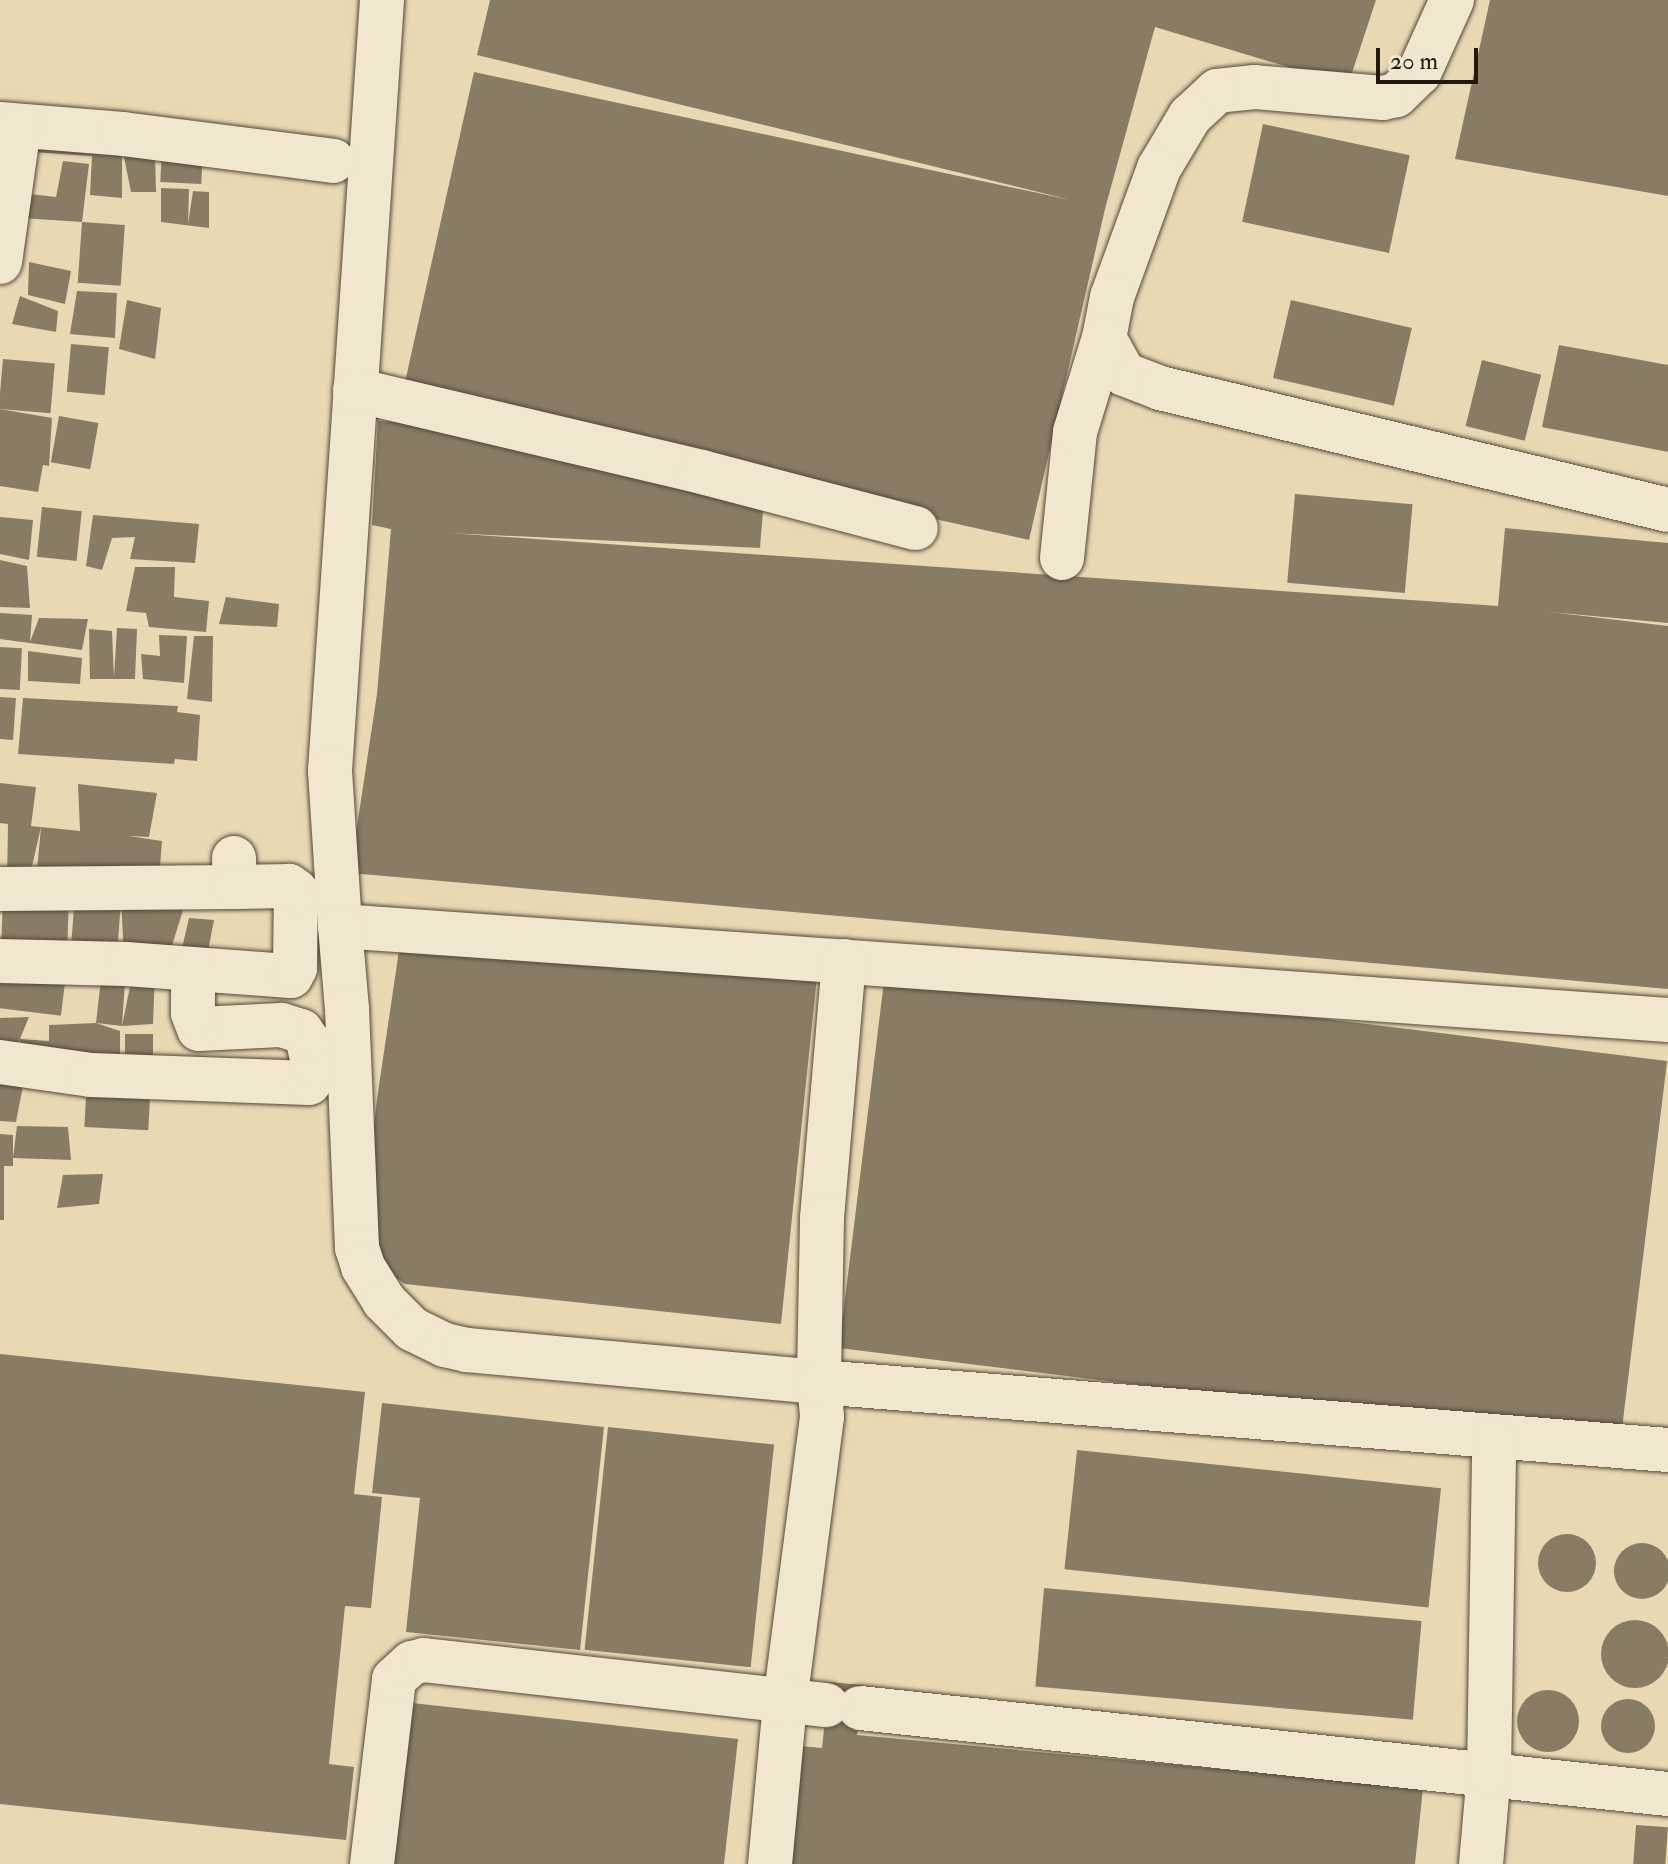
<!DOCTYPE html>
<html>
<head>
<meta charset="utf-8">
<style>
  body { margin:0 }
  #map { position:relative; width:1668px; height:1864px; overflow:hidden; background:#e9d9b3; font-family:"IM FELL Double Pica",serif }
  div>[style] { position:absolute }
  [style*='--x'] { left:calc(var(--x)*1px); top:calc(var(--y)*1px); width:calc(var(--w)*1px); rotate:calc(var(--a)*1deg) }
  .building>* { inset:0; background:#897c65; transform-origin:0 0 }
  .round { border-radius:50% }
  .roads { filter:drop-shadow(0 0 2px #53483a) drop-shadow(0 0 2px #53483a) }
  .minor>* { height:44px; margin:-22px; padding:0 22px; transform-origin:22px; border-radius:22px; background:#f1e6ce }
  span { translate:-50% -50%; white-space:nowrap; text-align:center; line-height:1.15; -webkit-text-stroke:6px #f1e6ce; paint-order:stroke }
  .scale { position:absolute; left:1376px; top:48px; width:102px; height:36px; box-sizing:border-box; border:4px solid #211811; border-top:0; padding-left:10px; font-size:24px; line-height:28px; white-space:nowrap; color:#211811; -webkit-text-stroke:6px #f1e6ce; paint-order:stroke }
</style>
</head>
<body>
<div id="map">
  <div class="building">
    <div style="clip-path:polygon(490px 0,1376px 0,1348px 85px,1155px 27px,1105px 209px,1029px 540px,401px 400px,474px 72px,1071px 200px,477px 55px)"></div>
    <div style="clip-path:polygon(1490px 0,1668px 0,1668px 196px,1455px 159px)"></div>
    <div style="left:1263px;top:124px;width:150px;height:100px;rotate:12deg"></div>
    <div style="clip-path:polygon(34px 135px,122px 147px,122px 198px,90px 195px,92px 156px,32px 152px)"></div>
    <div style="clip-path:polygon(122px 147px,155px 154px,156px 192px,131px 192px)"></div>
    <div style="left:162px;top:149px;width:41px;height:33px;rotate:3deg"></div>
    <div style="clip-path:polygon(63px 161px,89px 164px,82px 222px,21px 218px,21px 193px,56px 197px)"></div>
    <div style="clip-path:polygon(161px 188px,189px 189px,188px 224px,193px 191px,209px 192px,209px 228px,161px 222px)"></div>
    <div style="left:82px;top:222px;width:43px;height:61px;rotate:4deg"></div>
    <div style="clip-path:polygon(29px 262px,71px 271px,65px 304px,28px 295px)"></div>
    <div style="clip-path:polygon(77px 291px,117px 293px,115px 338px,70px 334px)"></div>
    <div style="clip-path:polygon(20px 296px,58px 311px,56px 332px,12px 324px)"></div>
    <div style="clip-path:polygon(127px 300px,161px 308px,155px 359px,119px 349px)"></div>
    <div style="left:1291px;top:300px;width:124px;height:80px;rotate:13deg"></div>
    <div style="left:71px;top:344px;width:38px;height:48px;rotate:5deg"></div>
    <div style="clip-path:polygon(1559px 345px,1668px 365px,1668px 452px,1542px 427px)"></div>
    <div style="left:3px;top:359px;width:52px;height:50px;rotate:5deg"></div>
    <div style="left:1482px;top:360px;width:61px;height:68px;rotate:14deg"></div>
    <div style="clip-path:polygon(0 409px,52px 418px,49px 466px,43px 465px,38px 492px,0 486px)"></div>
    <div style="left:59px;top:416px;width:40px;height:47px;rotate:10deg"></div>
    <div style="clip-path:polygon(378px 421px,518px 429px,763px 511px,760px 548px,449px 533px,1498px 606px,1505px 528px,1668px 543px,1668px 623px,1550px 612px,1668px 626px,1668px 989px,350px 873px,377px 694px,391px 529px,372px 525px)"></div>
    <div style="left:1295px;top:494px;width:118px;height:89px;rotate:5deg"></div>
    <div style="left:42px;top:507px;width:40px;height:50px;rotate:6deg"></div>
    <div style="clip-path:polygon(93px 515px,199px 524px,195px 563px,130px 559px,135px 537px,112px 538px,102px 570px,86px 566px)"></div>
    <div style="clip-path:polygon(0 517px,33px 520px,29px 560px,0 554px)"></div>
    <div style="clip-path:polygon(0 560px,27px 566px,30px 608px,0 607px)"></div>
    <div style="clip-path:polygon(135px 567px,175px 567px,174px 597px,209px 601px,206px 632px,149px 627px,146px 613px,126px 611px)"></div>
    <div style="clip-path:polygon(226px 597px,279px 604px,277px 627px,219px 624px)"></div>
    <div style="clip-path:polygon(0 613px,32px 615px,30px 642px,39px 618px,88px 619px,82px 650px,0 639px)"></div>
    <div style="clip-path:polygon(117px 628px,137px 629px,135px 679px,90px 679px,89px 629px,112px 631px,114px 677px)"></div>
    <div style="clip-path:polygon(159px 635px,187px 636px,184px 683px,143px 679px,141px 654px,160px 656px)"></div>
    <div style="clip-path:polygon(194px 636px,213px 636px,212px 702px,187px 699px)"></div>
    <div style="left:0;top:647px;width:22px;height:42px;rotate:3deg"></div>
    <div style="clip-path:polygon(28px 651px,82px 658px,80px 684px,28px 681px)"></div>
    <div style="left:0;top:697px;width:16px;height:42px;rotate:4deg"></div>
    <div style="clip-path:polygon(23px 698px,178px 706px,177px 712px,200px 715px,197px 761px,175px 759px,174px 764px,18px 754px)"></div>
    <div style="clip-path:polygon(0 783px,36px 787px,31px 826px,41px 827px,80px 831px,78px 784px,157px 793px,149px 837px,129px 836px,162px 841px,159px 880px,36px 881px,41px 827px,27px 888px,7px 881px,8px 824px,0 823px)"></div>
    <div style="clip-path:polygon(75px 894px,185px 904px,169px 955px,124px 955px,121px 901px,117px 955px,71px 948px)"></div>
    <div style="left:3px;top:895px;width:66px;height:56px;rotate:2deg"></div>
    <div style="clip-path:polygon(189px 918px,214px 920px,206px 961px,180px 957px)"></div>
    <div style="clip-path:polygon(400px 944px,818px 967px,781px 1324px,405px 1284px,360px 1254px,377px 1099px)"></div>
    <div style="left:0;top:962px;width:67px;height:46px;rotate:7deg"></div>
    <div style="left:886px;top:965px;width:787px;height:386px;rotate:7deg"></div>
    <div style="clip-path:polygon(126px 966px,122px 1026px,96px 1023px,120px 1031px,120px 1070px,20px 1058px,20px 1039px,11px 1058px,0 1058px,0 1018px,29px 1017px,20px 1039px,49px 1041px,49px 1025px,96px 1023px,102px 970px)"></div>
    <div style="clip-path:polygon(133px 972px,155px 973px,153px 1024px,122px 1026px)"></div>
    <div style="left:125px;top:1034px;width:28px;height:37px"></div>
    <div style="clip-path:polygon(0 1063px,27px 1065px,16px 1122px,0 1121px)"></div>
    <div style="left:87px;top:1077px;width:64px;height:50px;rotate:3deg"></div>
    <div style="clip-path:polygon(17px 1126px,68px 1127px,71px 1160px,13px 1158px)"></div>
    <div style="clip-path:polygon(0 1134px,13px 1135px,13px 1166px,4px 1166px,4px 1220px,0 1220px)"></div>
    <div style="clip-path:polygon(103px 1174px,99px 1204px,57px 1208px,63px 1175px)"></div>
    <div style="clip-path:polygon(0 1354px,365px 1392px,354px 1494px,382px 1497px,371px 1608px,345px 1606px,329px 1764px,354px 1767px,346px 1840px,0 1804px)"></div>
    <div style="clip-path:polygon(382px 1403px,604px 1427px,580px 1650px,406px 1632px,420px 1498px,372px 1493px)"></div>
    <div style="left:608px;top:1427px;width:167px;height:224px;rotate:6deg"></div>
    <div style="left:1077px;top:1450px;width:366px;height:120px;rotate:6deg"></div>
    <div class="round" style="left:1538px;top:1534px;width:58px;height:58px"></div>
    <div class="round" style="left:1614px;top:1543px;width:56px;height:56px"></div>
    <div style="left:1044px;top:1588px;width:379px;height:99px;rotate:5deg"></div>
    <div class="round" style="left:1601px;top:1620px;width:68px;height:68px"></div>
    <div style="clip-path:polygon(829px 1682px,863px 1685px,857px 1735px,1423px 1788px,1415px 1864px,789px 1864px,800px 1746px,822px 1748px)"></div>
    <div class="round" style="left:1517px;top:1690px;width:62px;height:62px"></div>
    <div class="round" style="left:1601px;top:1699px;width:54px;height:54px"></div>
    <div style="clip-path:polygon(412px 1703px,738px 1739px,724px 1864px,394px 1864px)"></div>
    <div style="left:1636px;top:1825px;width:32px;height:39px;rotate:4deg"></div>
  </div>
  <div class="roads">
    <div class="minor">
      <div style="--x:382;--y:0;--w:773;--a:93.86"></div>
      <div style="--x:330;--y:771;--w:155;--a:86.3"></div>
      <div style="--x:340;--y:926;--w:1331;--a:4.05"></div>
      <div style="--x:1452;--y:0;--w:80;--a:114.3"></div>
      <div style="--x:1419;--y:73;--w:32;--a:136"></div>
      <div style="--x:1396;--y:95;--w:13;--a:167"></div>
      <div style="--x:1383;--y:98;--w:128;--a:-175.1"></div>
      <div style="--x:1255;--y:87;--w:38;--a:174"></div>
      <div style="--x:1217;--y:91;--w:37;--a:137"></div>
      <div style="--x:1190;--y:116;--w:61;--a:120.8"></div>
      <div style="--x:1159;--y:168;--w:137;--a:110"></div>
      <div style="--x:1112;--y:297;--w:42;--a:101"></div>
      <div style="--x:1104;--y:338;--w:41;--a:60.9"></div>
      <div style="--x:1124;--y:374;--w:39;--a:21"></div>
      <div style="--x:1160;--y:388;--w:522;--a:13.5"></div>
      <div style="--x:0;--y:124;--w:123;--a:4.6"></div>
      <div style="--x:123;--y:134;--w:212;--a:7.3"></div>
      <div style="--x:0;--y:262;--w:137;--a:-82"></div>
      <div style="--x:355;--y:390;--w:357;--a:13.3"></div>
      <div style="--x:702;--y:472;--w:221;--a:14.7"></div>
      <div style="--x:1062;--y:558;--w:127;--a:-84.1"></div>
      <div style="--x:1075;--y:432;--w:98;--a:-72.9"></div>
      <div style="--x:0;--y:889;--w:235;--a:-0.5"></div>
      <div style="--x:235;--y:887;--w:29;--a:-92"></div>
      <div style="--x:340;--y:926;--w:83;--a:85.2"></div>
      <div style="--x:347;--y:1009;--w:239;--a:87.6"></div>
      <div style="--x:357;--y:1248;--w:20;--a:72"></div>
      <div style="--x:363;--y:1267;--w:40;--a:58"></div>
      <div style="--x:384;--y:1301;--w:40;--a:45"></div>
      <div style="--x:412;--y:1329;--w:37;--a:26"></div>
      <div style="--x:445;--y:1345;--w:23;--a:13"></div>
      <div style="--x:467;--y:1350;--w:353;--a:5.2"></div>
      <div style="--x:819;--y:1382;--w:35;--a:85"></div>
      <div style="--x:822;--y:1417;--w:288;--a:97.4"></div>
      <div style="--x:785;--y:1703;--w:162;--a:95.3"></div>
      <div style="--x:0;--y:961;--w:126;--a:1.4"></div>
      <div style="--x:126;--y:964;--w:165;--a:4.2"></div>
      <div style="--x:291;--y:976;--w:9;--a:-63"></div>
      <div style="--x:295;--y:968;--w:77;--a:-89.3"></div>
      <div style="--x:296;--y:891;--w:9;--a:-144"></div>
      <div style="--x:289;--y:886;--w:54;--a:178.9"></div>
      <div style="--x:844;--y:961;--w:259;--a:94.9"></div>
      <div style="--x:822;--y:1219;--w:163;--a:91.1"></div>
      <div style="--x:819;--y:1382;--w:852;--a:4.58"></div>
      <div style="--x:0;--y:1062;--w:92;--a:8.1"></div>
      <div style="--x:91;--y:1075;--w:218;--a:2.1"></div>
      <div style="--x:309;--y:1083;--w:20;--a:-79"></div>
      <div style="--x:313;--y:1063;--w:23;--a:-103"></div>
      <div style="--x:308;--y:1041;--w:12;--a:-125"></div>
      <div style="--x:301;--y:1031;--w:21;--a:-163"></div>
      <div style="--x:281;--y:1025;--w:82;--a:177.2"></div>
      <div style="--x:199;--y:1029;--w:17;--a:-111"></div>
      <div style="--x:193;--y:1013;--w:44;--a:-90"></div>
      <div style="--x:860;--y:1708;--w:813;--a:6.08"></div>
      <div style="--x:372;--y:1864;--w:186;--a:-83.2"></div>
      <div style="--x:394;--y:1679;--w:24;--a:-42"></div>
      <div style="--x:412;--y:1663;--w:12;--a:-14"></div>
      <div style="--x:424;--y:1660;--w:405;--a:6.4"></div>
      <div style="--x:1481;--y:1864;--w:91;--a:-85"></div>
      <div style="--x:1489;--y:1773;--w:335;--a:-89.1"></div>
    </div>
  </div>
  <div class="scale">20 m</div>
</div>
</body>
</html>
